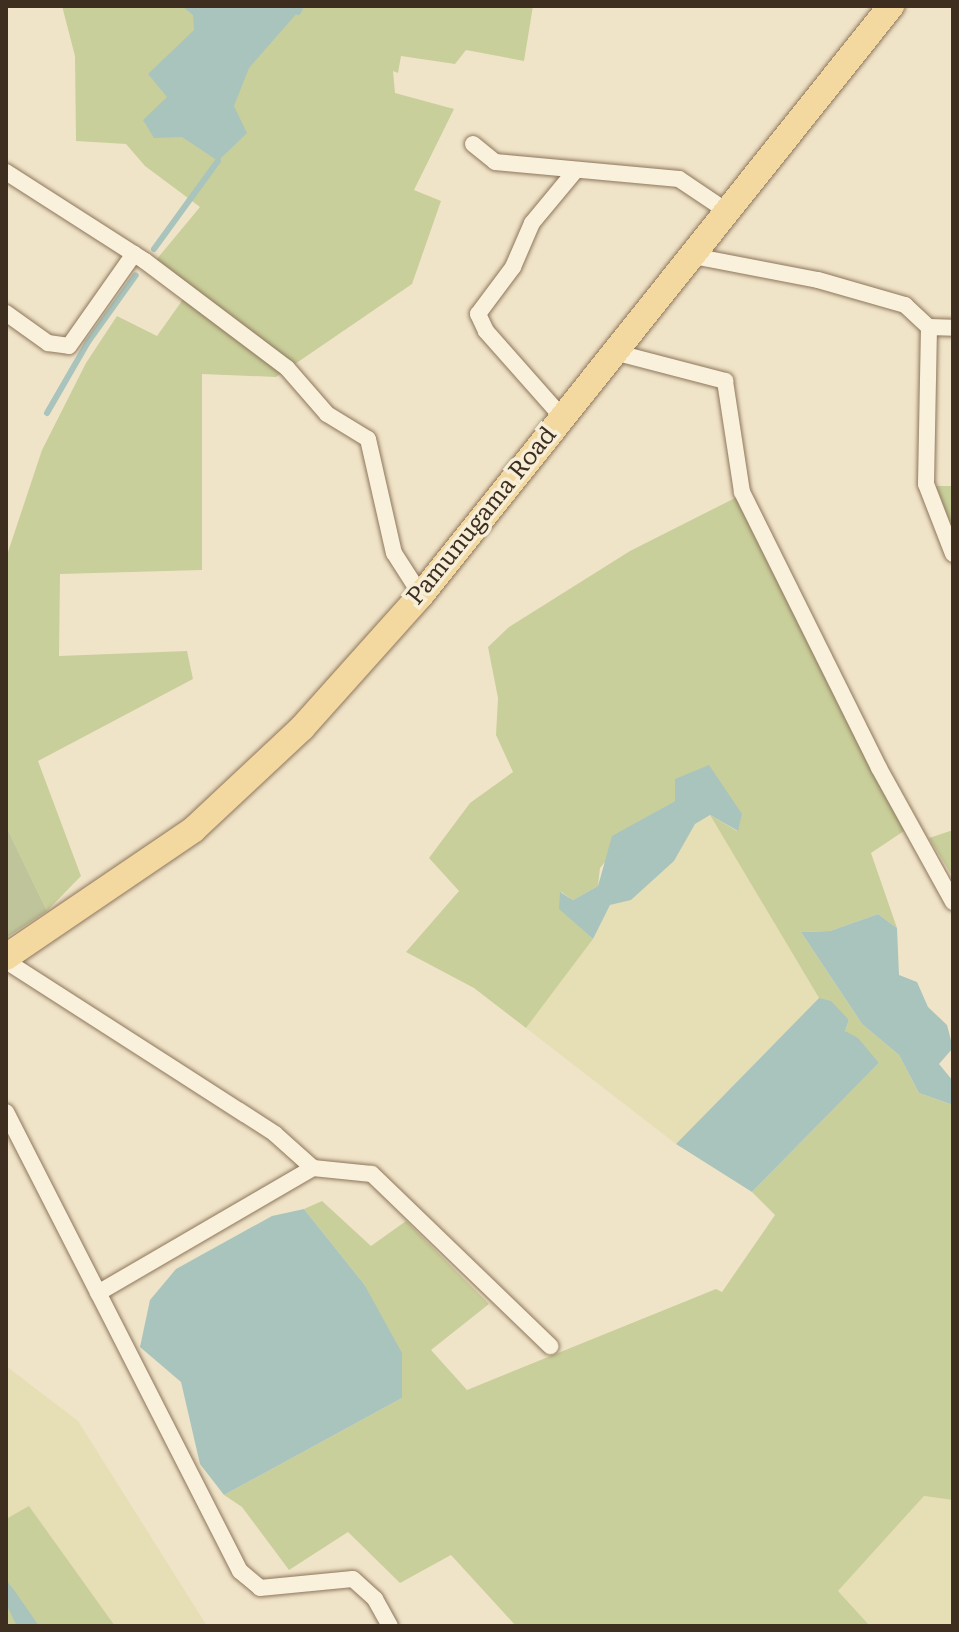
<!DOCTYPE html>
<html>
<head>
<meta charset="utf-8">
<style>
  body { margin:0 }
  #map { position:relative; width:959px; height:1632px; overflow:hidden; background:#f0e4c8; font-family:"Roboto Serif",serif }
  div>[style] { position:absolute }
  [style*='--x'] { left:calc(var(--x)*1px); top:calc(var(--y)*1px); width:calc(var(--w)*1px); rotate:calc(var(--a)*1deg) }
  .farmland>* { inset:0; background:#e6deb5 }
  .green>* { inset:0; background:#c9cf9b }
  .cemetery>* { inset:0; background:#bfc49a }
  .water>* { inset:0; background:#a9c4bc }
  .stream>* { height:6px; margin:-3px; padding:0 3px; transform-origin:3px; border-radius:3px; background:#a9c4bc }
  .roads { filter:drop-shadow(0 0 2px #8d765c) drop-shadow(0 0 2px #8d765c) }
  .street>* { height:16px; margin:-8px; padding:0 8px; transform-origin:8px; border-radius:8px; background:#faf1dc }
  .primary>* { height:26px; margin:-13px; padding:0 13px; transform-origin:13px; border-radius:13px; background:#f3d9a0 }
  span { translate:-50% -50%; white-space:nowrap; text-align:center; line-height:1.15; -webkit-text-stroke:7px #f7eed8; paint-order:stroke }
  .street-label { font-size:24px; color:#3d2e20 }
  .frame { position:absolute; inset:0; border:8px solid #3d2e20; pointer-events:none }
</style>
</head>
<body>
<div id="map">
  <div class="farmland">
    <div style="clip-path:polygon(710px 815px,819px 998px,676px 1144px,526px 1028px,593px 939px,610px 905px,631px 900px,674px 861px,694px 824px)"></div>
    <div style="clip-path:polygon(6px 1366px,78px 1421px,207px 1626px,115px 1626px,30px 1507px,6px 1519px)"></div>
    <div style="clip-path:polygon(924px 1496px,953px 1500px,953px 1626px,870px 1626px,838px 1591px)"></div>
  </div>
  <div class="green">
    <div style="clip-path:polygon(62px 6px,533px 6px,524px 61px,466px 50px,455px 64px,401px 56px,398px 73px,393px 71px,395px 93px,454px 109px,414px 190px,441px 201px,412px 284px,276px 377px,202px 374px,202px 570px,60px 574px,59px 656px,187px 651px,193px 679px,38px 761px,81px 876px,47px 911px,6px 826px,6px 558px,42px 450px,86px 363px,117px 316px,157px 336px,191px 288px,156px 260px,200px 207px,145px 166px,126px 144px,76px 141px,75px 56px)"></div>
    <div style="clip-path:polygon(936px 486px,953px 486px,953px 530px)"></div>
    <div style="clip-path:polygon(737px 497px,904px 831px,871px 853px,897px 928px,878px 914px,830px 931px,801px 932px,862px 1024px,899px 1055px,919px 1093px,953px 1105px,953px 1500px,924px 1496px,838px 1591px,870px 1626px,516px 1626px,451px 1555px,400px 1583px,348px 1532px,289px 1570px,242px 1507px,224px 1495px,402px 1398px,364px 1284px,304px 1209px,322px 1201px,371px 1246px,406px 1221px,489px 1304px,431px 1350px,467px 1390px,716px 1289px,722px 1292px,775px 1215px,752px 1192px,879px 1063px,845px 1031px,849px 1020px,819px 998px,710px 815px,737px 831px,741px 814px,675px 801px,638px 822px,600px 868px,598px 886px,573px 900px,561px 892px,560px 909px,593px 939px,526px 1028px,474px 988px,406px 952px,459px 891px,429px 858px,470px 803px,513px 772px,496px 735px,498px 698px,488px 647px,509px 627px,630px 551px)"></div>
    <div style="clip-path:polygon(953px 830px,953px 877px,929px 838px)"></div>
    <div style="clip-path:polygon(29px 1506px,115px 1626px,6px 1626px,6px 1519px)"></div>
  </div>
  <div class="cemetery">
    <div style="clip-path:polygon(6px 826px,47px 911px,6px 938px)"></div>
  </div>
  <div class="water">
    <div style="clip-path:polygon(182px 6px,296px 6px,298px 12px,249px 68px,234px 106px,247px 133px,218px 161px,182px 137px,154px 138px,143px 120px,167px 97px,148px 74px,194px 30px,193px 15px)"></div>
    <div style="clip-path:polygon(709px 765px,742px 814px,738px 831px,710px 815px,695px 824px,674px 861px,631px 900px,610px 905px,593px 939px,559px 909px,560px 892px,573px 900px,598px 886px,612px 836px,675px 801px,675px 779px)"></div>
    <div style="clip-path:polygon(878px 914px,897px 928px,899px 975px,917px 982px,928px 1007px,947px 1025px,953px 1048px,939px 1064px,953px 1081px,953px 1105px,919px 1093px,899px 1055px,862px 1024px,801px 932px,830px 931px)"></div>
    <div style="clip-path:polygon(819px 998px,831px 1001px,849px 1020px,845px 1031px,858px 1038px,879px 1063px,752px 1192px,676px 1144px)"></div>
    <div style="clip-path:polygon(304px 1209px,364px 1284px,402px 1353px,402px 1398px,224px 1495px,200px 1464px,181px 1382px,140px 1347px,150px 1300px,176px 1269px,272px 1216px)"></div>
    <div style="clip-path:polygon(6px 1580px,14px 1590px,39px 1626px,17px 1626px,6px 1604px)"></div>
  </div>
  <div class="stream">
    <div style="--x:298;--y:12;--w:7;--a:-63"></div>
    <div style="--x:154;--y:249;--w:109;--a:-54"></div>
    <div style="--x:47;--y:413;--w:82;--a:-60"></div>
    <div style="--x:88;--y:342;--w:82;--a:-54.4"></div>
  </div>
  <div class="roads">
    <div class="street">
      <div style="--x:473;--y:144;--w:28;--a:39"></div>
      <div style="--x:495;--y:162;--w:185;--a:5.3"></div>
      <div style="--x:679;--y:179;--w:59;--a:34"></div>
      <div style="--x:6;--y:172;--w:165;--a:32.6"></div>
      <div style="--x:145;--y:261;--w:178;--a:37"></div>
      <div style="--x:287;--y:368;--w:61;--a:49"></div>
      <div style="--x:327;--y:414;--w:48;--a:31.4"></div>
      <div style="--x:368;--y:439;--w:117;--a:77.2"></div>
      <div style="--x:394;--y:553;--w:50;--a:57.3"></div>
      <div style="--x:693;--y:256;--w:127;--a:10.9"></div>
      <div style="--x:818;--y:280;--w:91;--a:16"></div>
      <div style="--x:905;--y:305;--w:33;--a:43"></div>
      <div style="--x:929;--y:327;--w:157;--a:91.1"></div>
      <div style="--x:926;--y:484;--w:75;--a:68.9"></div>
      <div style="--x:6;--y:313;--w:52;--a:35.5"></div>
      <div style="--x:48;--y:343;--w:21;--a:8"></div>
      <div style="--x:69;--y:346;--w:113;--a:-54.8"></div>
      <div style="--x:929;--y:327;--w:24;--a:2"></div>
      <div style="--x:614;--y:352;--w:115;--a:14.6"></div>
      <div style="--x:725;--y:381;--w:112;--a:81.3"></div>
      <div style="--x:742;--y:492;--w:308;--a:63.6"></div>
      <div style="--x:879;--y:768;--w:153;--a:61.1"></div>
      <div style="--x:562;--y:417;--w:115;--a:-131.5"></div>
      <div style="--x:486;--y:331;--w:19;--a:-115"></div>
      <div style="--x:478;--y:314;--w:59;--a:-53.3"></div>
      <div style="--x:513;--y:267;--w:48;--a:-66.6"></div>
      <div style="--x:532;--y:223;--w:69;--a:-50.3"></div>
      <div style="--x:6;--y:961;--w:320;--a:32.7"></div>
      <div style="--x:275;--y:1134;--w:51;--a:41.8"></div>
      <div style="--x:313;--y:1168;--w:59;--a:5.8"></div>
      <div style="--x:372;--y:1174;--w:248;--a:44"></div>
      <div style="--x:6;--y:1112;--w:515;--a:62.99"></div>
      <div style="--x:240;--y:1571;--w:26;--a:40"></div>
      <div style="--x:260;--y:1588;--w:93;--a:-5.5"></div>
      <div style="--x:353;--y:1579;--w:30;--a:42"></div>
      <div style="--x:375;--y:1599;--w:31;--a:61"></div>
      <div style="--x:98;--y:1293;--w:249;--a:-30.2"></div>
    </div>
    <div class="primary">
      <div style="--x:6;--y:957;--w:227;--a:-34.2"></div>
      <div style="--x:194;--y:829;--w:148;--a:-43.1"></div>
      <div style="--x:302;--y:728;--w:178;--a:-48.2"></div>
      <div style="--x:421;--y:595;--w:754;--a:-51.41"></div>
    </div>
  </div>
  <div class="street-label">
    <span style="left:482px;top:516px;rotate:-51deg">Pamunugama Road</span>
  </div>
  <div class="frame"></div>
</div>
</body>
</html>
